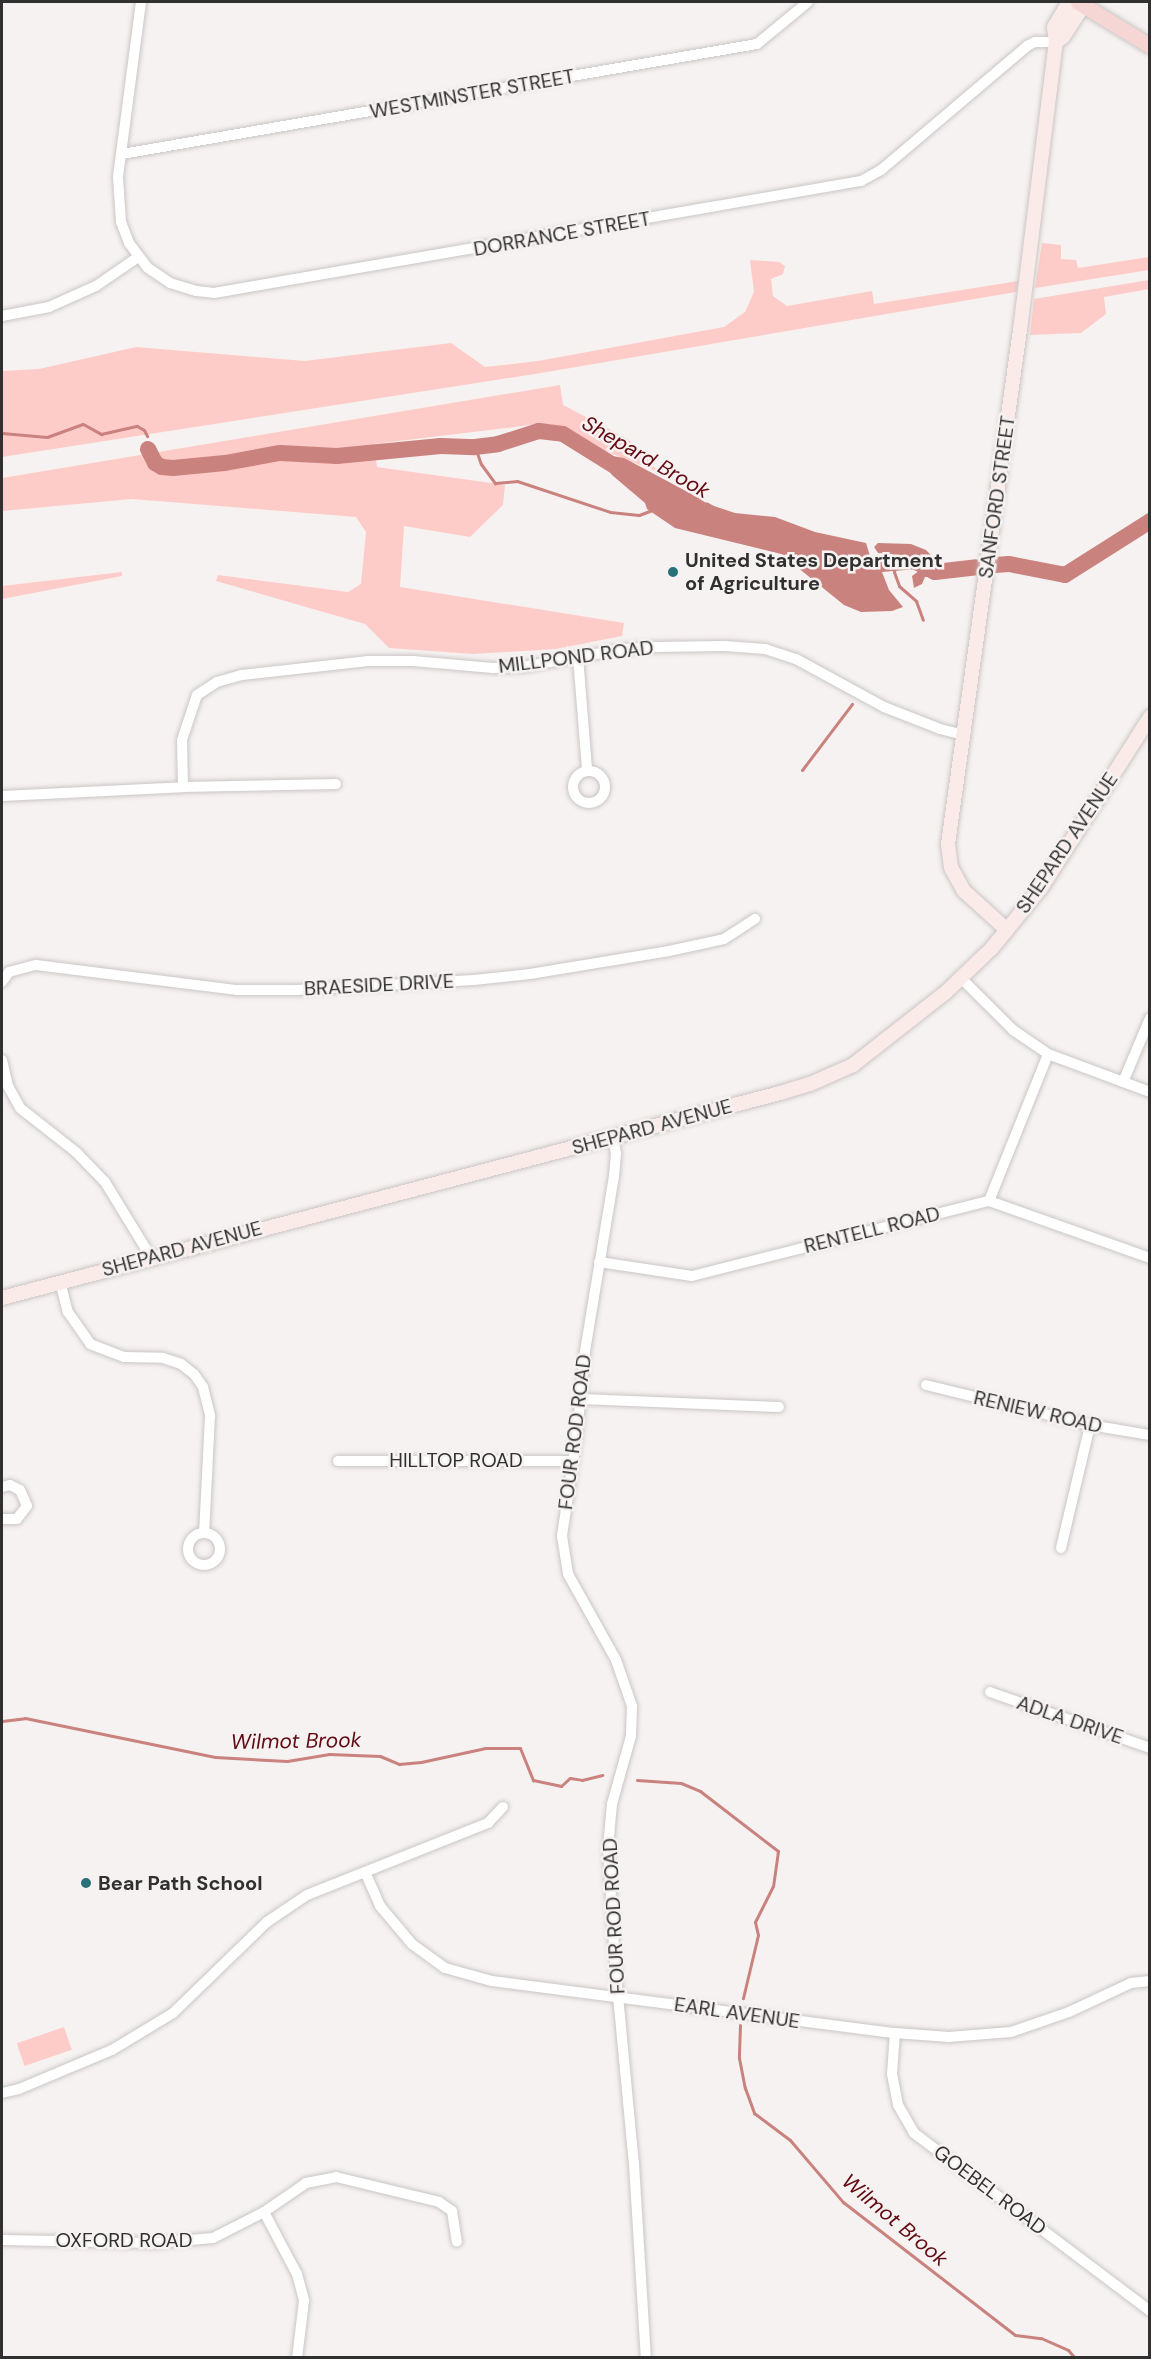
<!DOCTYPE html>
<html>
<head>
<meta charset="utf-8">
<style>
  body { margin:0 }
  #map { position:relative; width:1151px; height:2359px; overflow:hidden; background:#f6f2f1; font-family:"DM Sans",sans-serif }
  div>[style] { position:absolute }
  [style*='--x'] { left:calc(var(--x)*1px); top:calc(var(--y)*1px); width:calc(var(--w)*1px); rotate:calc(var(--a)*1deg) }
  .green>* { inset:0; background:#feccc8; transform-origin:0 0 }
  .water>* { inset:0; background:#c9827e }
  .stream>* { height:3px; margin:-1.5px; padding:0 1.5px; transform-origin:1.5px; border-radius:1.5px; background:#c9827e }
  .river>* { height:16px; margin:-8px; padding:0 8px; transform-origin:8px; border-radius:8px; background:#c9827e }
  .roads { filter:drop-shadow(0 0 2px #cac6c5) drop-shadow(0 0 2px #cac6c5) }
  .street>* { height:10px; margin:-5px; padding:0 5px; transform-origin:5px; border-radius:5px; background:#fff }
  .street>.ring { margin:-5px; padding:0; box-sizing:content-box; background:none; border:10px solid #fff; border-radius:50% }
  .secondary>* { height:14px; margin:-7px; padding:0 7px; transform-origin:7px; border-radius:7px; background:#faebe9 }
  .primary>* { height:15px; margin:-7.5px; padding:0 7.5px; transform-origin:7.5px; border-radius:7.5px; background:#f6d6d4 }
  .dots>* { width:16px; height:16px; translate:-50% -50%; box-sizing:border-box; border:3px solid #f6f2f1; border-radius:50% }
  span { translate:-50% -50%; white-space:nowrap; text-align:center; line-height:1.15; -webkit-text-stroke:5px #f6f2f1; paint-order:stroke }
  .street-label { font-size:20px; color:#313030 }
  .poi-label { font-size:20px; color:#313030; font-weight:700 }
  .left { translate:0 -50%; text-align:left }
  .water-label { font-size:21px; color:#610a12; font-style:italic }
  .frame { position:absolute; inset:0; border:3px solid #313030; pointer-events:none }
</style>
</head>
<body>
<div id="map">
  <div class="green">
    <div style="clip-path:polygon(1042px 243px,1061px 245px,1061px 259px,1076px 260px,1078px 268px,1149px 257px,1149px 270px,1035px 288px)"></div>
    <div style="clip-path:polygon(750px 260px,779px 262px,785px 266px,783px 274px,771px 279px,773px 296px,787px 306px,872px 291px,874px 304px,1018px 281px,1016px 292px,541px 373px,2px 457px,2px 371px,39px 369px,136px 347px,305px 361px,451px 343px,485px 367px,538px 361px,724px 327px,745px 312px,754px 292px)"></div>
    <div style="clip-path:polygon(1149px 280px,1149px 289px,1104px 297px,1106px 314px,1081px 333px,1030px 335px,1034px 299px)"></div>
    <div style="clip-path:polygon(560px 385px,563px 405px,628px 439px,660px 473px,538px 424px,374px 444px,377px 467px,505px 485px,503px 505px,470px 537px,404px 526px,400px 587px,624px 623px,622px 636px,556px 649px,473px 654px,389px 648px,365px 624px,216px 581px,218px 575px,348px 592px,361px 584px,366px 532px,356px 517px,132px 499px,2px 511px,2px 478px)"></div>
    <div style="clip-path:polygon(122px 572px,122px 576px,2px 599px,2px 586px)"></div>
    <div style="left:64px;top:2027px;width:24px;height:50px;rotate:71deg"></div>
  </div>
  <div class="water">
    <div style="clip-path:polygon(595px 453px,624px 458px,714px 506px,735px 513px,775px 517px,815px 532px,866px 543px,870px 556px,878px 560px,892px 559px,892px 554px,878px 553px,874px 547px,878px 543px,911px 544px,926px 550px,932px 556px,935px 577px,925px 577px,922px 584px,914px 588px,912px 576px,919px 571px,917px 569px,882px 572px,889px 590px,903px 607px,892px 611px,861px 612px,844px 605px,781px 554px,675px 528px,647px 509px,645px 503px,612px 475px)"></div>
  </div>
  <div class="stream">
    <div style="--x:2;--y:433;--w:45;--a:5.1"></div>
    <div style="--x:47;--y:437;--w:38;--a:-20"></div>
    <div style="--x:83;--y:424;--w:21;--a:29"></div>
    <div style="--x:101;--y:434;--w:37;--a:-13"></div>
    <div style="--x:137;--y:426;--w:8;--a:30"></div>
    <div style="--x:144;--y:430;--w:7;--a:63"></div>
    <div style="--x:475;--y:447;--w:18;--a:71"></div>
    <div style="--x:481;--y:464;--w:24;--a:54"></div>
    <div style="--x:495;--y:483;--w:22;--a:-5"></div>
    <div style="--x:517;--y:481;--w:98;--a:18.4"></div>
    <div style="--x:610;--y:512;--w:29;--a:6"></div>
    <div style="--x:639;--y:515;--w:14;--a:-21"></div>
    <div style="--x:895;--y:566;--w:6;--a:99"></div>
    <div style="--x:894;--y:572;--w:15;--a:70"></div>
    <div style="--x:899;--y:586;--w:23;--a:41"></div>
    <div style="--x:916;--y:601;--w:20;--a:70"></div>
    <div style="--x:802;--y:770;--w:83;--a:-52.9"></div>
    <div style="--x:2;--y:1721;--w:23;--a:-7"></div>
    <div style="--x:25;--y:1718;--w:194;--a:11.6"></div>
    <div style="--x:215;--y:1757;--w:72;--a:3.2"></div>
    <div style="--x:287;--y:1761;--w:43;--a:-9.5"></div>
    <div style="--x:329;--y:1754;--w:51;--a:2.2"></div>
    <div style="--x:380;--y:1756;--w:21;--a:23"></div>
    <div style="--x:399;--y:1764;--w:22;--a:-5"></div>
    <div style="--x:421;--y:1762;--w:66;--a:-12.3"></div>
    <div style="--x:485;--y:1748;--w:35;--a:0"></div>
    <div style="--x:520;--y:1748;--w:35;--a:68"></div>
    <div style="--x:533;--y:1780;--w:29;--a:12"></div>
    <div style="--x:561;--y:1786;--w:12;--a:-42"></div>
    <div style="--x:570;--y:1778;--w:12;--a:9"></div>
    <div style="--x:582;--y:1780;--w:21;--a:-14"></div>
    <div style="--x:637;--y:1780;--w:44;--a:3.9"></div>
    <div style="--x:681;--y:1783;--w:21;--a:23"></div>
    <div style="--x:700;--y:1791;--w:98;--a:37.6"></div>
    <div style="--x:778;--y:1851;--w:35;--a:98"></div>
    <div style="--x:773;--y:1886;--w:40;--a:116.6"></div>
    <div style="--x:755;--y:1922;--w:13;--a:77"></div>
    <div style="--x:758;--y:1935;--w:65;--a:103.4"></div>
    <div style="--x:740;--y:2025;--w:33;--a:92"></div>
    <div style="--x:739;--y:2058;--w:31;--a:79"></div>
    <div style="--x:745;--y:2088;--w:27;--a:70"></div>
    <div style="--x:754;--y:2113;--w:45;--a:36.9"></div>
    <div style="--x:790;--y:2140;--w:82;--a:49.5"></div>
    <div style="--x:843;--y:2202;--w:217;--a:37.7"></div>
    <div style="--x:1015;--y:2335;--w:26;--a:7"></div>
    <div style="--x:1041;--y:2338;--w:30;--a:24"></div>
    <div style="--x:1068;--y:2350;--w:11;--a:49"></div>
  </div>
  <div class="river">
    <div style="--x:148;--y:449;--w:16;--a:63"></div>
    <div style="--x:155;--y:463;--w:8;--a:30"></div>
    <div style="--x:162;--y:467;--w:11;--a:5"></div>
    <div style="--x:173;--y:468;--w:52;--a:-5.5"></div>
    <div style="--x:225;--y:463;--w:56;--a:-10.3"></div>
    <div style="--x:280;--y:453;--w:57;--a:3"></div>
    <div style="--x:337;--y:456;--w:104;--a:-5.5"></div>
    <div style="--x:441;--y:446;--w:34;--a:2"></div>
    <div style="--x:475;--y:447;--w:23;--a:-7"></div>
    <div style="--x:498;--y:444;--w:43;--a:-17.6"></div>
    <div style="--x:539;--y:431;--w:24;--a:7"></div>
    <div style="--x:563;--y:434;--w:59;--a:31.8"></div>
    <div style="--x:916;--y:562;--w:21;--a:28"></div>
    <div style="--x:935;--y:572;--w:44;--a:-6.5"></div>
    <div style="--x:995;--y:565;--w:14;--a:-4"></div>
    <div style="--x:1009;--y:564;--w:57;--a:11.1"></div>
    <div style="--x:1065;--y:575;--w:101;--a:-32.4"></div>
  </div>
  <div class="roads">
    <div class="street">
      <div style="--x:141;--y:2;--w:177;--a:97.5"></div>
      <div style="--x:118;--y:177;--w:45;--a:86.2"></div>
      <div style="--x:121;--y:222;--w:22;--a:69"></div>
      <div style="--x:129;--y:243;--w:31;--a:53"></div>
      <div style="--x:148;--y:268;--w:27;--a:34"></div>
      <div style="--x:170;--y:283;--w:27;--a:17"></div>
      <div style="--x:196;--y:291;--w:18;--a:6"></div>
      <div style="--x:214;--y:293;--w:657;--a:-9.82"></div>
      <div style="--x:861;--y:181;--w:23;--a:-29"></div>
      <div style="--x:881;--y:170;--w:192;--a:-40.3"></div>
      <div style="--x:1027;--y:46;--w:9;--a:-27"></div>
      <div style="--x:1035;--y:42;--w:21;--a:0"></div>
      <div style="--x:122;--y:154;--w:644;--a:-9.83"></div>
      <div style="--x:757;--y:44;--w:66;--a:-39.5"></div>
      <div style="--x:2;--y:316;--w:48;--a:-10.8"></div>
      <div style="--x:49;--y:307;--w:51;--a:-24.1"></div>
      <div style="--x:96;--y:286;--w:51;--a:-34.6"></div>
      <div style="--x:578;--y:657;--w:113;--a:85.4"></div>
      <div class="ring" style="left:573px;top:771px;width:22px;height:22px"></div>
      <div style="--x:183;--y:787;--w:47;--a:-91.2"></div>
      <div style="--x:182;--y:740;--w:47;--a:-71.6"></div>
      <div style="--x:197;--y:695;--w:24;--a:-33"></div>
      <div style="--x:217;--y:682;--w:26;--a:-16"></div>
      <div style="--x:242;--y:675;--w:127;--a:-6.3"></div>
      <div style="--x:368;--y:661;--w:45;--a:0"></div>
      <div style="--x:413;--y:661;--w:80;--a:5"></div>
      <div style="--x:493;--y:668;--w:29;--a:-2"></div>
      <div style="--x:522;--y:667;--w:104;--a:-10"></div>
      <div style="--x:624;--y:649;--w:31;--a:-4"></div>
      <div style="--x:655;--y:647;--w:70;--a:-0.8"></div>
      <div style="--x:725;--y:646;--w:40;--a:4.3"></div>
      <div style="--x:765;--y:649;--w:33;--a:18"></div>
      <div style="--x:796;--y:659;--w:100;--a:28.6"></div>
      <div style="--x:884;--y:707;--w:60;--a:21.4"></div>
      <div style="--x:940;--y:729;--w:25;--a:14"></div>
      <div style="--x:2;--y:796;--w:181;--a:-2.8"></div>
      <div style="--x:183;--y:787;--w:153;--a:-1.1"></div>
      <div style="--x:961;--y:978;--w:74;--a:45"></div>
      <div style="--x:1013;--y:1030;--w:42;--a:34.4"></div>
      <div style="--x:1048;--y:1054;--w:109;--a:20.4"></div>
      <div style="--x:2;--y:982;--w:12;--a:-55"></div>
      <div style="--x:9;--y:972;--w:28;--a:-15"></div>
      <div style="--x:36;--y:965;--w:203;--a:7.1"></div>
      <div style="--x:237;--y:990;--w:59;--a:0"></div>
      <div style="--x:296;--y:990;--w:178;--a:-3.2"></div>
      <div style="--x:474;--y:980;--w:56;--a:-6.1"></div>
      <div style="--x:530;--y:974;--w:141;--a:-9.4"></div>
      <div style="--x:669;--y:951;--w:56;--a:-12.3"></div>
      <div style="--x:724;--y:939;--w:37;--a:-33"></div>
      <div style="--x:2;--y:1060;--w:27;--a:77"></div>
      <div style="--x:8;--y:1086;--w:25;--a:61"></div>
      <div style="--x:20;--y:1108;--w:71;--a:38.2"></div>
      <div style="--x:76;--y:1152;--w:42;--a:46"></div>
      <div style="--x:105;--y:1182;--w:88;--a:58.5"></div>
      <div style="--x:1123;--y:1082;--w:69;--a:-67.1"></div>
      <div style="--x:613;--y:1137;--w:17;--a:80"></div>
      <div style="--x:616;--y:1154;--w:22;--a:95"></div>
      <div style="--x:614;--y:1176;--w:178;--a:99.4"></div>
      <div style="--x:585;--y:1352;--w:91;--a:95.6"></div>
      <div style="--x:576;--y:1443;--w:94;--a:98.6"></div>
      <div style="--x:562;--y:1536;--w:38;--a:81"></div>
      <div style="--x:568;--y:1574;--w:98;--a:60.8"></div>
      <div style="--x:616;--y:1660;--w:49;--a:70.8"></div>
      <div style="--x:632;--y:1706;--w:30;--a:92"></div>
      <div style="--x:631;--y:1736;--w:71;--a:105.6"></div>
      <div style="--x:612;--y:1804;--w:44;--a:95.2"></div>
      <div style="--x:608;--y:1848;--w:116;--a:86.5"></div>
      <div style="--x:615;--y:1964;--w:201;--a:84.6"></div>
      <div style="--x:634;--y:2164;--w:194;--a:86.5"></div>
      <div style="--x:989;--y:1201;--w:171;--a:19.5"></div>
      <div style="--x:599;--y:1262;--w:94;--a:8.6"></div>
      <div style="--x:692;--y:1276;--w:306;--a:-14.2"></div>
      <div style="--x:989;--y:1201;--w:158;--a:-68.1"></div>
      <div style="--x:60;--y:1281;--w:32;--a:76"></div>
      <div style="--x:68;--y:1312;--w:39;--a:55"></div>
      <div style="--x:90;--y:1344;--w:36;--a:21"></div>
      <div style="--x:124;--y:1357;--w:39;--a:1"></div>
      <div style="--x:163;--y:1358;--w:19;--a:18"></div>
      <div style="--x:181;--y:1364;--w:16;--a:38"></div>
      <div style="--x:194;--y:1374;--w:16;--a:55"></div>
      <div style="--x:203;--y:1387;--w:30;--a:76"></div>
      <div style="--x:210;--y:1416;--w:117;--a:92.9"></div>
      <div style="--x:926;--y:1385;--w:169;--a:13.7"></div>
      <div style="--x:1090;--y:1425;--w:61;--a:9.5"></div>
      <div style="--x:580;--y:1399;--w:199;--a:2.3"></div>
      <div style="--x:338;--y:1461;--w:235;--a:0"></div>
      <div style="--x:2;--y:1487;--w:8;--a:-14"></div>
      <div style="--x:10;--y:1485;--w:11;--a:27"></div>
      <div style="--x:20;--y:1490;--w:17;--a:66"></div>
      <div style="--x:27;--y:1506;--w:16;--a:128"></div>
      <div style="--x:17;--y:1519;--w:15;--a:180"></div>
      <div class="ring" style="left:188px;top:1533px;width:22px;height:22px"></div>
      <div style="--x:1061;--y:1548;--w:126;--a:-76.7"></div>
      <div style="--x:990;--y:1692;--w:170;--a:19.3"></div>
      <div style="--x:365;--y:1872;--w:37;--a:66"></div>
      <div style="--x:380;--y:1906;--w:50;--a:49.9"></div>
      <div style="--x:412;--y:1944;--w:41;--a:36"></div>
      <div style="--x:445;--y:1968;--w:49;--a:15.5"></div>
      <div style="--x:492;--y:1981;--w:406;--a:7.4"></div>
      <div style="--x:895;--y:2033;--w:54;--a:4.2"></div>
      <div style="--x:949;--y:2037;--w:62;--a:-4.6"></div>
      <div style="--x:1011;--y:2032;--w:61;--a:-19"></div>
      <div style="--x:1069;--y:2012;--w:68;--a:-25.1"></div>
      <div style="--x:1131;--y:1983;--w:19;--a:-6"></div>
      <div style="--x:895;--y:2033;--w:41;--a:94.2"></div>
      <div style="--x:892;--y:2074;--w:32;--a:79"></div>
      <div style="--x:898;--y:2105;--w:32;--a:60"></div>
      <div style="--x:914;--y:2133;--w:296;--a:37"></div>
      <div style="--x:2;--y:2093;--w:17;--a:-13"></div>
      <div style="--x:19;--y:2089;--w:101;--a:-22.8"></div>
      <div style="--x:112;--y:2050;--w:71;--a:-31.2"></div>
      <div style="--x:173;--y:2013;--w:131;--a:-44.1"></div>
      <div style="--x:267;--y:1922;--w:48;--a:-34"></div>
      <div style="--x:307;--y:1895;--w:195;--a:-21.7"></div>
      <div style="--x:488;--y:1823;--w:22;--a:-47"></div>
      <div style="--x:264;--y:2212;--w:70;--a:62"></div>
      <div style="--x:297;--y:2274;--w:28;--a:75"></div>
      <div style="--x:304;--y:2301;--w:57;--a:97"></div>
      <div style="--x:2;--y:2240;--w:154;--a:1.1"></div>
      <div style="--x:156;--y:2243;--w:57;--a:-5"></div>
      <div style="--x:213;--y:2238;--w:57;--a:-27"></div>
      <div style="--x:264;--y:2212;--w:51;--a:-34.6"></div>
      <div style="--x:306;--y:2183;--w:31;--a:-11"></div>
      <div style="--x:336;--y:2177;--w:106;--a:13.6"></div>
      <div style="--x:439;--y:2202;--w:16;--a:35"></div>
      <div style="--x:452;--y:2211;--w:31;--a:81"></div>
    </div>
    <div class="secondary">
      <div style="--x:1056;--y:42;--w:9;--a:-36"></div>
      <div style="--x:1063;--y:37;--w:38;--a:-57"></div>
      <div style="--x:1007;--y:930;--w:58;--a:-137.8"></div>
      <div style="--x:964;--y:891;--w:26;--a:-119"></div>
      <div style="--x:951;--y:868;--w:24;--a:-97"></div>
      <div style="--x:948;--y:844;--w:519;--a:-82.03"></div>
      <div style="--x:1020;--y:330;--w:290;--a:-82.9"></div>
      <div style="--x:1056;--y:42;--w:15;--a:-98"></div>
      <div style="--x:1054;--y:27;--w:29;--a:-59"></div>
      <div style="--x:2;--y:1298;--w:805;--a:-14.76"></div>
      <div style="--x:780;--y:1093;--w:31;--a:-17"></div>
      <div style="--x:810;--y:1084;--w:47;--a:-23.8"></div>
      <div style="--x:853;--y:1065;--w:118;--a:-38.1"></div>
      <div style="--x:946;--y:992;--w:64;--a:-43.7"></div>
      <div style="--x:992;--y:948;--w:77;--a:-50.8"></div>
      <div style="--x:1041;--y:888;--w:203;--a:-57.5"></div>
    </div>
    <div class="primary">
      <div style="--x:1078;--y:2;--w:84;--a:31.4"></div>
    </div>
  </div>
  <div class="dots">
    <div style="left:673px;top:572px;background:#277178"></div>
    <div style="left:86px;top:1883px;background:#277178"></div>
  </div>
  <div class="street-label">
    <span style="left:472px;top:94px;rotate:-10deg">WESTMINSTER STREET</span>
    <span style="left:562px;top:234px;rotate:-10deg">DORRANCE STREET</span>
    <span style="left:997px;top:497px;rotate:-82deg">SANFORD STREET</span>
    <span style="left:576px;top:657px;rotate:-7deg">MILLPOND ROAD</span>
    <span style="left:1067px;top:843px;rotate:-56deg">SHEPARD AVENUE</span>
    <span style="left:379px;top:985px;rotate:-3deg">BRAESIDE DRIVE</span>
    <span style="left:652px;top:1127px;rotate:-15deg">SHEPARD AVENUE</span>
    <span style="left:872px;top:1230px;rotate:-14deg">RENTELL ROAD</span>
    <span style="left:182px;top:1249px;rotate:-15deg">SHEPARD AVENUE</span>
    <span style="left:1038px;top:1412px;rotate:13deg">RENIEW ROAD</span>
    <span style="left:575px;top:1432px;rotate:-83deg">FOUR ROD ROAD</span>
    <span style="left:456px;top:1460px">HILLTOP ROAD</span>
    <span style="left:1070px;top:1720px;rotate:19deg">ADLA DRIVE</span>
    <span style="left:614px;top:1916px;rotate:-93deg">FOUR ROD ROAD</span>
    <span style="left:737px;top:2013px;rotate:8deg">EARL AVENUE</span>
    <span style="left:990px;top:2190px;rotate:37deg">GOEBEL ROAD</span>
    <span style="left:124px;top:2240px">OXFORD ROAD</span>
  </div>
  <div class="poi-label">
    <span class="left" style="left:685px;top:572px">United States Department<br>of Agriculture</span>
    <span class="left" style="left:98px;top:1883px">Bear Path School</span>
  </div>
  <div class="water-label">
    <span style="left:646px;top:457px;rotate:30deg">Shepard Brook</span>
    <span style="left:296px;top:1741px;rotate:-1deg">Wilmot Brook</span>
    <span style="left:895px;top:2220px;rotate:40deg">Wilmot Brook</span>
  </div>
  <div class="frame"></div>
</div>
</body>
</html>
